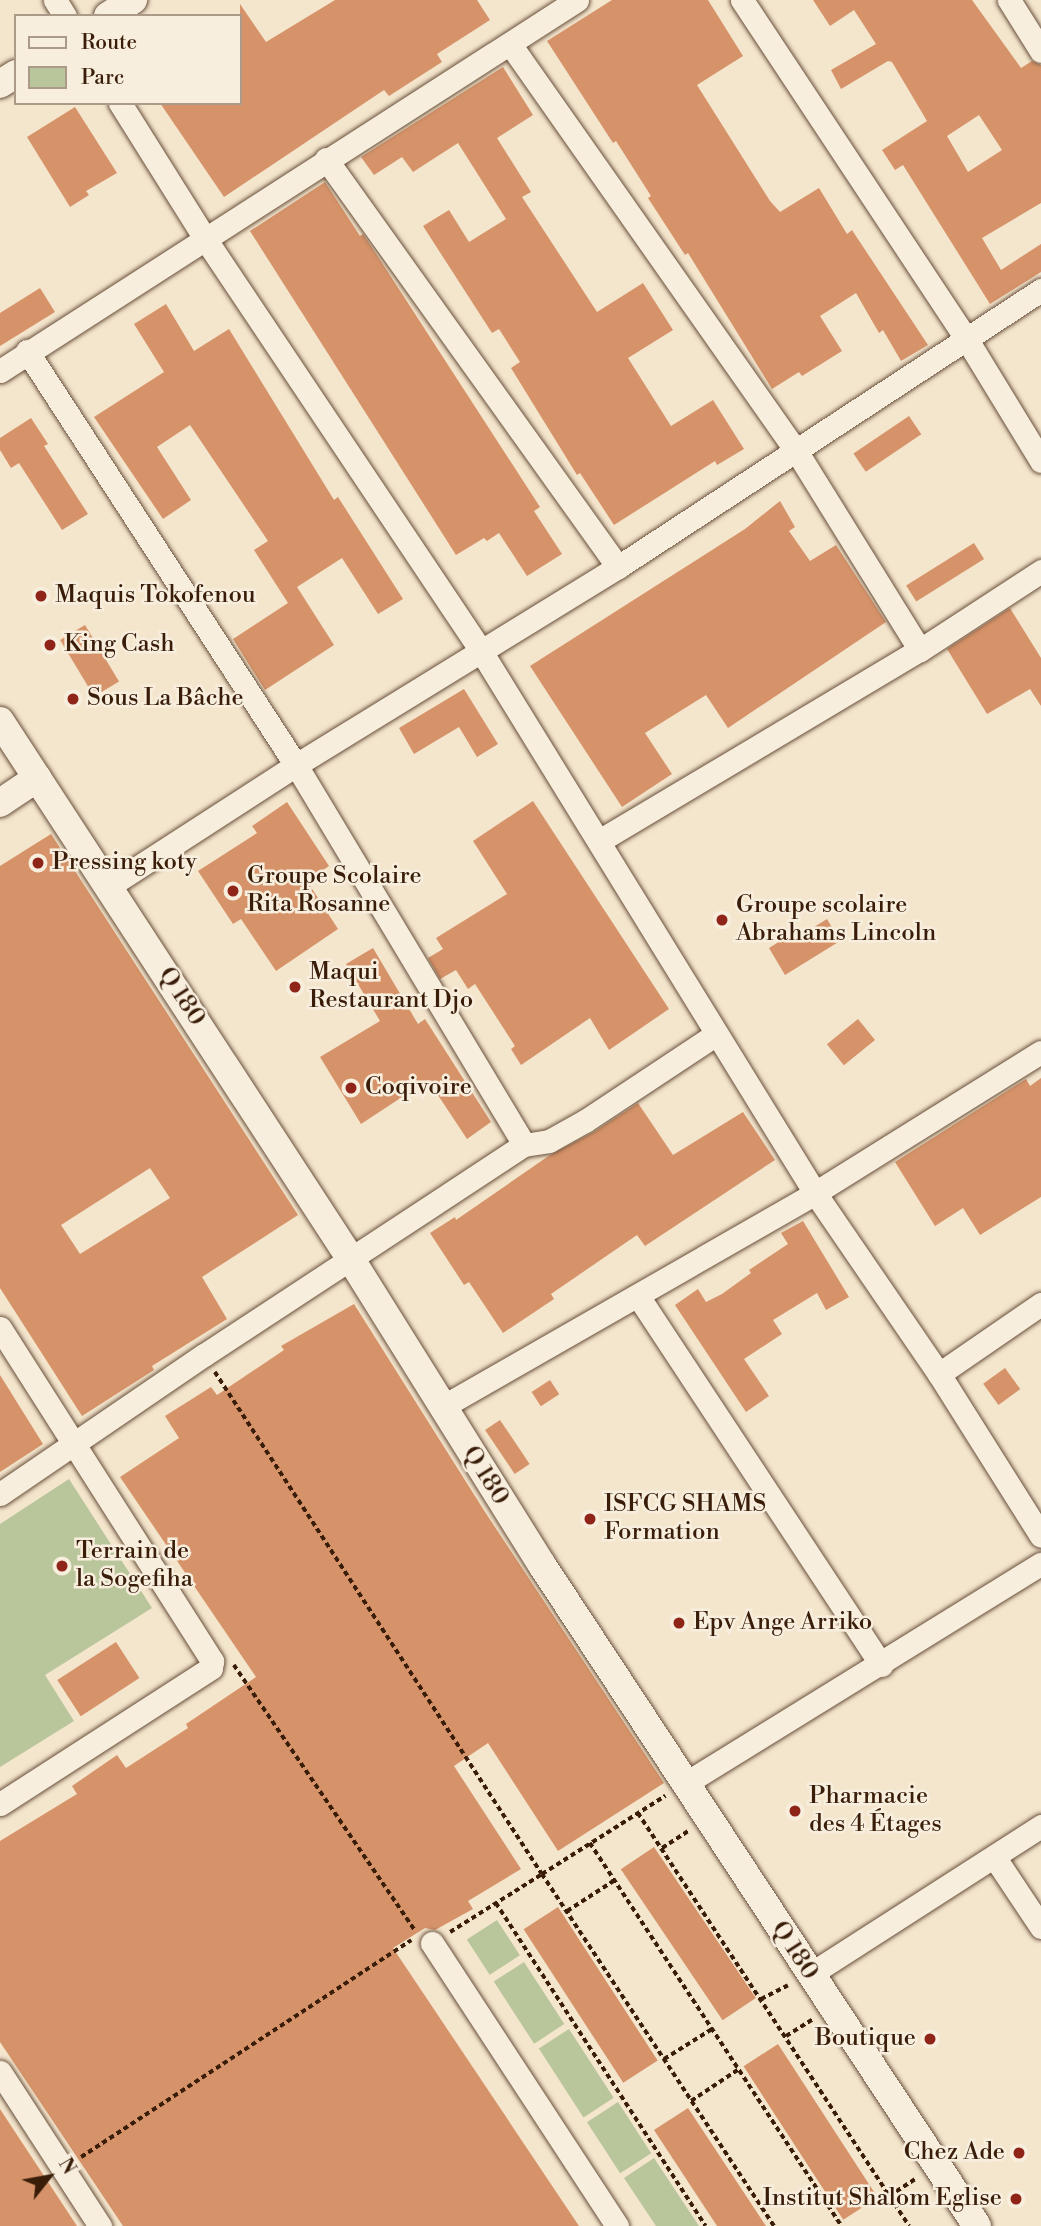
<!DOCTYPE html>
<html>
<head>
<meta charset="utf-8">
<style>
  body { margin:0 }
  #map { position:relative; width:1041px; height:2226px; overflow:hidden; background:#f4e5cd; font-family:"Libre Bodoni",serif }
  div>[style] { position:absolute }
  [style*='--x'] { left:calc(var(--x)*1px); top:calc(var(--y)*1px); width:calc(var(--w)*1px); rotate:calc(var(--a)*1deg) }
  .green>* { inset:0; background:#b9c59a; transform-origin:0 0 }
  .building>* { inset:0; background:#d69369; transform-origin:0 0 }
  .path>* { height:3.5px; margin-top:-1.75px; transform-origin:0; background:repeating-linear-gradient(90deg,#391d09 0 5px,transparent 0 8.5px) }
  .roads { filter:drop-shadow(0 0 2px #684f3a) drop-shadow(0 0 2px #684f3a) }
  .minor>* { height:23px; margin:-11.5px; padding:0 11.5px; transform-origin:11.5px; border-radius:11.5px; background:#f8eede }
  .tertiary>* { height:28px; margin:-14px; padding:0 14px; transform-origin:14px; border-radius:14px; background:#f8eede }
  .dots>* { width:19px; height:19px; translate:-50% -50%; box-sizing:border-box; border:4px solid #f8eede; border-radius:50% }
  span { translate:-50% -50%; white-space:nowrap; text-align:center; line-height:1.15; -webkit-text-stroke:5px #f8eede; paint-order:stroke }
  .poi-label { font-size:24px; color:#391d09 }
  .left { translate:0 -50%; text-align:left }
  .right { translate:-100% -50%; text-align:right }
  .street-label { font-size:24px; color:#391d09 }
  .legend { position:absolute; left:14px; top:14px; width:228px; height:91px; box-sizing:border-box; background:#f8eede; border:2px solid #ac9a89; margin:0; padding:9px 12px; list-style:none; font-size:21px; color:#391d09 }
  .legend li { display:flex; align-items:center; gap:14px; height:35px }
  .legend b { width:35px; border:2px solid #ac9a89 }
  .north { position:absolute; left:14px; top:2142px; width:70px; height:70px; -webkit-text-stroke:5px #f8eede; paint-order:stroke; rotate:59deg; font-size:19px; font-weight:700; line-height:28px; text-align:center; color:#391d09 }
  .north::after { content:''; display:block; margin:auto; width:24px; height:32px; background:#391d09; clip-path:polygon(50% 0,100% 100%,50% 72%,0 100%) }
</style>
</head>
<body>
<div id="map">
  <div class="green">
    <div style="clip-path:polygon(69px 1479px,152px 1608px,45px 1675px,74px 1721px,0 1767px,0 1524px)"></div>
    <div style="left:497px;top:1920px;width:42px;height:36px;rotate:57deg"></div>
    <div style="left:524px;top:1962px;width:74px;height:36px;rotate:57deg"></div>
    <div style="left:569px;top:2029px;width:82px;height:36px;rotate:57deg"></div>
    <div style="left:618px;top:2102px;width:61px;height:37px;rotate:57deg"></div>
    <div style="clip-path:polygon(654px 2158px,699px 2226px,656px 2226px,624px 2178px)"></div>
  </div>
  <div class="building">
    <div style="clip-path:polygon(335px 0,477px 0,490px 20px,437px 54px,442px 62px,389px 96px,384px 90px,224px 197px,160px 103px,240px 103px,240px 4px,266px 42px)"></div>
    <div style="clip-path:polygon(612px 0,708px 0,743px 56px,697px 85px,770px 201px,780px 212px,819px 188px,847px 234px,852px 230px,928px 345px,901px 361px,883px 330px,879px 333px,856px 293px,820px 316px,842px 351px,802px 376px,799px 372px,772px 389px,688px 253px,685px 255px,648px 198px,651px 196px,616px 141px,613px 143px,547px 41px)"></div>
    <div style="clip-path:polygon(evenodd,813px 0,972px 0,1021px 68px,1032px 61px,1041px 65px,1041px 203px,982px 238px,1001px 270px,1041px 244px,1041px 272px,990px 304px,903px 165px,895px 170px,882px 150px,927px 121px,892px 62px,888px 61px,841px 89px,831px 70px,876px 44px,854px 10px,830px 26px,813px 0,979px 115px,1002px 150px,968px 172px,947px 136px,979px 115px)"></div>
    <div style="clip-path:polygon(503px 67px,533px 115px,497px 138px,531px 192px,522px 197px,597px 312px,643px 283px,673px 330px,628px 358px,671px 426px,713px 400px,744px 449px,717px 465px,715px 461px,614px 525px,580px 473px,577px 475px,511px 368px,520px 362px,499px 329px,492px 333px,423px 226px,449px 210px,469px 242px,506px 219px,458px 143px,413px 172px,402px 157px,374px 175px,361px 157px)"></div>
    <div style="clip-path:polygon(75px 107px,117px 173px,86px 191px,89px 195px,70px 207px,27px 137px)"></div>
    <div style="clip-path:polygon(325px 182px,360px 236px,363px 234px,373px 249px,540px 507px,534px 511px,562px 554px,527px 576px,499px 533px,487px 541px,484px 538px,456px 555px,250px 231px)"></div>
    <div style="clip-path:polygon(40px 288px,55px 312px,0 346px,0 313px)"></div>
    <div style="clip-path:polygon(166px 304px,194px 351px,229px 329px,334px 500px,338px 497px,403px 599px,378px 614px,342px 558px,297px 587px,334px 645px,265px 690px,233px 639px,288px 603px,254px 550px,268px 541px,190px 425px,157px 447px,191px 500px,163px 519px,94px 417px,164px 372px,134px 324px)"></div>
    <div style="left:909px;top:416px;width:22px;height:67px;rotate:56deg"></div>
    <div style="clip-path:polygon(31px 418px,48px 444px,44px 446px,88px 514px,62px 530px,19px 463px,11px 468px,0 450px,0 438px)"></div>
    <div style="clip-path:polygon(780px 501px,795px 527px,789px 531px,810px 561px,836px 545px,886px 622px,728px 728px,706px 695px,645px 733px,672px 774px,622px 807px,530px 666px,745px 529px)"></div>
    <div style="left:974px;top:543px;width:19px;height:80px;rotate:58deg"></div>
    <div style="clip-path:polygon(1010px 608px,1041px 658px,1041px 706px,1030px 689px,987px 714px,947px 649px)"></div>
    <div style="left:85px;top:625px;width:66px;height:29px;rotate:59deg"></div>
    <div style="clip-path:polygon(464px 689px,498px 744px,477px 757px,459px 727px,414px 754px,399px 728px)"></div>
    <div style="clip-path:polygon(533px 801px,669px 1009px,609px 1050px,590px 1018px,521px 1065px,511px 1049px,515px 1046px,475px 984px,468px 989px,456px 970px,440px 979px,428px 958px,443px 949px,436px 938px,507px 894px,473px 841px)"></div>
    <div style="clip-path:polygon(287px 802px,329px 866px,307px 881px,338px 929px,276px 971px,241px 919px,233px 924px,198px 871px,257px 833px,252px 826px)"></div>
    <div style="clip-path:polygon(evenodd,51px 834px,298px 1215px,202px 1277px,227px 1319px,152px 1366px,154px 1370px,82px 1416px,0 1288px,0 866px,51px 834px,150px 1168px,170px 1198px,80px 1254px,61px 1225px,150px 1168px)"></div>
    <div style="clip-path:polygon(827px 919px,840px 941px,785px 975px,769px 948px,798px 930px,801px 935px)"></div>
    <div style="clip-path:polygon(373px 948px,418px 1024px,425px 1019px,491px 1122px,467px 1139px,428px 1080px,361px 1124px,320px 1057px,380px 1021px,346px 964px)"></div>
    <div style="left:858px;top:1019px;width:27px;height:40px;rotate:51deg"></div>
    <div style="clip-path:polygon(1041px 1078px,1041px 1197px,980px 1235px,963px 1208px,935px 1226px,895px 1162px,1026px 1079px,1030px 1086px)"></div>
    <div style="clip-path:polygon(638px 1103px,673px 1155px,743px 1112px,775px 1160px,645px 1246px,637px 1235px,551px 1294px,554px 1299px,503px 1333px,469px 1282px,464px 1285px,430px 1233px,455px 1217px,456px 1220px,550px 1155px,592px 1133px)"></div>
    <div style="clip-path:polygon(803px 1221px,849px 1297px,826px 1310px,817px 1293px,773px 1320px,782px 1334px,744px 1359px,769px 1396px,746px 1412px,675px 1305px,698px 1289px,706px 1302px,722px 1294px,751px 1273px,749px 1270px,788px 1244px,781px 1233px)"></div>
    <div style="clip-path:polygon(354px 1304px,485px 1512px,664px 1783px,558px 1851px,488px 1743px,454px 1766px,521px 1869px,468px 1901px,473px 1909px,435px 1930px,425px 1928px,393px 1948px,579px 2226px,123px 2226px,0 2042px,0 1841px,77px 1794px,72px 1786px,117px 1755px,126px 1768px,188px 1728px,186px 1724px,256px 1677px,120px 1477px,179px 1438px,165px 1416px,211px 1387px,217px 1395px,284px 1350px,281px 1346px)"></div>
    <div style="left:1005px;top:1368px;width:26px;height:27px;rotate:54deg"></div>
    <div style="clip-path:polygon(0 1375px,43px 1444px,0 1472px)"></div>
    <div style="left:550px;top:1380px;width:17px;height:22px;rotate:57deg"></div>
    <div style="left:500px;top:1420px;width:53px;height:18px;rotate:56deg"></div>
    <div style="left:116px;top:1642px;width:43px;height:70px;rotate:57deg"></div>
    <div style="left:654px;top:1847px;width:182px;height:40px;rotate:56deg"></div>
    <div style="left:558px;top:1907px;width:183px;height:41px;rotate:57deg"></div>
    <div style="left:778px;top:2044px;width:183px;height:41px;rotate:57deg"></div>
    <div style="clip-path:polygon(688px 2108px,766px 2226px,717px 2226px,654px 2130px)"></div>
    <div style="clip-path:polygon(0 2109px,77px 2226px,0 2226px)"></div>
  </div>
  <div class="path">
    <div style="--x:215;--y:1372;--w:599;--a:56.92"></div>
    <div style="--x:542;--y:1874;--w:146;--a:-32.4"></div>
    <div style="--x:234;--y:1665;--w:321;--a:55.7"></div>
    <div style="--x:638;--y:1813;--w:494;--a:56.7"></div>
    <div style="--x:590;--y:1843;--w:458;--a:56.7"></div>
    <div style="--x:662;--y:1848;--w:33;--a:-33"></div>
    <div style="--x:496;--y:1903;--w:385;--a:57"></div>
    <div style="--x:567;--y:1911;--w:57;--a:-32.9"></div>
    <div style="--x:450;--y:1932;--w:109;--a:-32.2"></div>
    <div style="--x:542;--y:1874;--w:422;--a:56.6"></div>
    <div style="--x:761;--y:1999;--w:30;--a:-27"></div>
    <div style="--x:786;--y:2036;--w:31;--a:-32"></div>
    <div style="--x:664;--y:2059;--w:57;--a:-32"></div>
    <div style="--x:691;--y:2101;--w:58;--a:-33.7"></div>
    <div style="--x:81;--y:2157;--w:395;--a:-33.3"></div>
    <div style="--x:889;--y:2196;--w:33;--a:-33"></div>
  </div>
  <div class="roads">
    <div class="minor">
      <div style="--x:55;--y:0;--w:19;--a:58"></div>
      <div style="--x:742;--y:0;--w:405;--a:56.5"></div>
      <div style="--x:966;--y:338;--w:144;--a:58.6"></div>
      <div style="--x:1009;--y:0;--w:60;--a:57.9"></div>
      <div style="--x:510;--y:44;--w:499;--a:54.9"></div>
      <div style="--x:797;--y:452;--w:233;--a:58.2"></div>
      <div style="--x:120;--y:103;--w:158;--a:57.9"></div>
      <div style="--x:204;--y:237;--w:498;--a:56.2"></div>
      <div style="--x:481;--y:651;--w:637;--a:58.36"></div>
      <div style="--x:815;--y:1193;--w:219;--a:55.6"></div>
      <div style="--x:939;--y:1374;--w:191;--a:57.8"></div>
      <div style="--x:326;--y:159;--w:502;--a:54.41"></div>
      <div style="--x:27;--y:351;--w:494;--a:57"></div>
      <div style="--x:296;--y:765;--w:443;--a:59"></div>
      <div style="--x:0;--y:371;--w:686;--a:-32.74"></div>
      <div style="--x:599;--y:841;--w:374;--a:-30.8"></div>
      <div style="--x:920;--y:650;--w:145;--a:-33.1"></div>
      <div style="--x:109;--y:886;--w:223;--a:-32.9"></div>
      <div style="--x:296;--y:765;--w:378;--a:-31.6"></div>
      <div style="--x:618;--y:567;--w:506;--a:-33.22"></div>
      <div style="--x:638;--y:1296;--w:442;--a:56.6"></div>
      <div style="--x:0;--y:1328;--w:395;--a:57.5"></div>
      <div style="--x:212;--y:1661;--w:7;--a:98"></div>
      <div style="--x:211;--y:1668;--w:251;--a:147.2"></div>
      <div style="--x:939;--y:1374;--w:124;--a:-34.5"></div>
      <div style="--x:442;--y:1407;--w:430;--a:-29.8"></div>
      <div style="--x:815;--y:1193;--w:266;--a:-32"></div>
      <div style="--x:0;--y:1494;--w:247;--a:-34.3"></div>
      <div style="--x:204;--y:1355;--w:383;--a:-33.3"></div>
      <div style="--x:524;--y:1145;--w:25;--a:-9"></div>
      <div style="--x:549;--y:1141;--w:41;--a:-29.1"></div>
      <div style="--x:585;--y:1121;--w:156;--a:-33.5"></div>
      <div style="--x:686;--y:1783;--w:417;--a:-31.7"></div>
      <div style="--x:995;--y:1858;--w:83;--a:56.3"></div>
      <div style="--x:432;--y:1943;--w:338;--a:56.8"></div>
      <div style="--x:809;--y:1975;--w:276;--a:-32.7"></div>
      <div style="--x:0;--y:2072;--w:184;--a:57"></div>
    </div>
    <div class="tertiary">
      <div style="--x:108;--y:16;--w:30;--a:-33"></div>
      <div style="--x:0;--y:84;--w:19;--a:-32"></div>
      <div style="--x:0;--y:721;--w:645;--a:56.9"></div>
      <div style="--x:352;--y:1261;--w:358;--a:58"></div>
      <div style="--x:542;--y:1565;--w:791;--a:56.65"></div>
      <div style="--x:0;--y:803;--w:45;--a:-34"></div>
    </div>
  </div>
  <div class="dots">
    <div style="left:41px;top:596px;background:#8f2418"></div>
    <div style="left:50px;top:645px;background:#8f2418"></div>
    <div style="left:73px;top:699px;background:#8f2418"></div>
    <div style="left:38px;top:863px;background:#8f2418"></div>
    <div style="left:233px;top:891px;background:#8f2418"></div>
    <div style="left:722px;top:920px;background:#8f2418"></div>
    <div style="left:295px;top:987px;background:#8f2418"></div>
    <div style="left:351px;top:1088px;background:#8f2418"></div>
    <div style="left:590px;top:1519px;background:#8f2418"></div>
    <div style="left:62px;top:1566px;background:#8f2418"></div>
    <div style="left:679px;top:1623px;background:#8f2418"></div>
    <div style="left:795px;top:1811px;background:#8f2418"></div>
    <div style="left:930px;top:2039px;background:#8f2418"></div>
    <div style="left:1019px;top:2153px;background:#8f2418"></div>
    <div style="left:1016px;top:2199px;background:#8f2418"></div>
  </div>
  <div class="poi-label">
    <span class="left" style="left:55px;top:596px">Maquis Tokofenou</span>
    <span class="left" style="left:64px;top:645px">King Cash</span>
    <span class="left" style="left:87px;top:699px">Sous La Bâche</span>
    <span class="left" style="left:52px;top:863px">Pressing koty</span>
    <span class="left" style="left:247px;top:891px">Groupe Scolaire<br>Rita Rosanne</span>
    <span class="left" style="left:736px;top:920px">Groupe scolaire<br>Abrahams Lincoln</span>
    <span class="left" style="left:309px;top:987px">Maqui<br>Restaurant Djo</span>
    <span class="left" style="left:365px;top:1088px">Coqivoire</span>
    <span class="left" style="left:604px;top:1519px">ISFCG SHAMS<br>Formation</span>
    <span class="left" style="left:76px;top:1566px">Terrain de<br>la Sogefiha</span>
    <span class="left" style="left:693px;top:1623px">Epv Ange Arriko</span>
    <span class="left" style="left:809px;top:1811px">Pharmacie<br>des 4 Étages</span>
    <span class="right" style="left:916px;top:2039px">Boutique</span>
    <span class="right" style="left:1005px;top:2153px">Chez Ade</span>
    <span class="right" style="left:1002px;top:2199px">Institut Shalom Eglise</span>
  </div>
  <div class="street-label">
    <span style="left:181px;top:997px;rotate:57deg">Q 180</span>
    <span style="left:485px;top:1476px;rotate:58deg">Q 180</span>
    <span style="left:794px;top:1951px;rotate:57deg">Q 180</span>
  </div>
  <ul class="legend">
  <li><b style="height:9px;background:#f8eede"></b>Route</li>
  <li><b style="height:19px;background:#b9c59a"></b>Parc</li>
  </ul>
  <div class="north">N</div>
</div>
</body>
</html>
